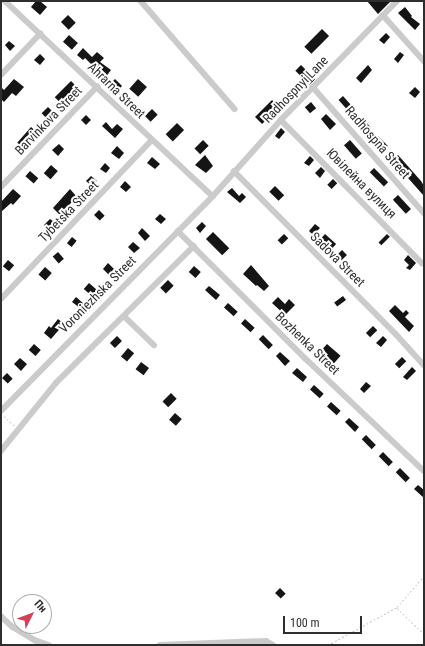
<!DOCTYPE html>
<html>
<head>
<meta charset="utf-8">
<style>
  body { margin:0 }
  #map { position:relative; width:425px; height:646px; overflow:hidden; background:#fff; font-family:"Roboto Condensed",sans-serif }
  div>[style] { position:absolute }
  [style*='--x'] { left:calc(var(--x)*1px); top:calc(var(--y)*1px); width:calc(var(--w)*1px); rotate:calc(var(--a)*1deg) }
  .building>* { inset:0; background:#151515; transform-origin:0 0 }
  .path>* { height:1px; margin-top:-0.5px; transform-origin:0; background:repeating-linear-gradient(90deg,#cbcbcb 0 2px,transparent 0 4px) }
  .street>* { height:5.5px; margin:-2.75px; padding:0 2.75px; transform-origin:2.75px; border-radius:2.75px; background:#cbcbcb }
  span { translate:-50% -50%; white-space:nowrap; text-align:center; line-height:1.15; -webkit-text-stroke:4px #fff; paint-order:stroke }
  .street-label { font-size:13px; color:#2e2e2e }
  .frame { position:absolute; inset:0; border:2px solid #2e2e2e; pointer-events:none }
  .north { position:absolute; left:12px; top:594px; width:40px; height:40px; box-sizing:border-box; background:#fff; border:1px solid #ababab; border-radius:50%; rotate:48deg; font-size:11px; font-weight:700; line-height:16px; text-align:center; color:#2e2e2e }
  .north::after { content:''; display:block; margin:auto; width:14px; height:18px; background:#d24357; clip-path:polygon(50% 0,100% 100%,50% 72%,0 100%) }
  .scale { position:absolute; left:283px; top:616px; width:79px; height:18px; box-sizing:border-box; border:2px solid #2e2e2e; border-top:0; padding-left:5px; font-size:12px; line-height:14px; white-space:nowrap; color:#2e2e2e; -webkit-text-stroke:3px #fff; paint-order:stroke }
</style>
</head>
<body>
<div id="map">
  <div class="building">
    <div style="clip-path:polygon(36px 1px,40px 1px,47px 7px,40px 15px,31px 7px)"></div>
    <div style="clip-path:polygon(367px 1px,391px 1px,378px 14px)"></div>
    <div style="clip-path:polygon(405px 7px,412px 16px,411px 17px,420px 24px,415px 30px,398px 13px)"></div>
    <div style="left:68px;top:15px;width:11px;height:10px;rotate:45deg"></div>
    <div style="left:322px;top:29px;width:10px;height:25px;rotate:45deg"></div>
    <div style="clip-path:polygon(386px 33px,390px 37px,384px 44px,379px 40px)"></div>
    <div style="left:69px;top:35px;width:12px;height:9px;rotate:42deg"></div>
    <div style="clip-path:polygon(9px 41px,15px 46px,10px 51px,5px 45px)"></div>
    <div style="clip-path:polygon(83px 48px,92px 57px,97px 52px,104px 58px,100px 62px,111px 70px,105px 78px,85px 58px,83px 60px,77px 55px)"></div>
    <div style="clip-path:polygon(400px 52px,404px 55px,398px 63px,394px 59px)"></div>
    <div style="clip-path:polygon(40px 54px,45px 59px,40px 65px,34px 60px)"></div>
    <div style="left:301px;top:65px;width:20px;height:8px;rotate:45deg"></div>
    <div style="clip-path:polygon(368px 65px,372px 70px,361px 83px,356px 78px)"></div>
    <div style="clip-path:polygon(14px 79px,24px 87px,16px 96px,12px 93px,4px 102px,1px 99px,1px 87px,4px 90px)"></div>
    <div style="left:115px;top:79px;width:10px;height:7px;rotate:45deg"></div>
    <div style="left:138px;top:79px;width:12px;height:13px;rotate:42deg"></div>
    <div style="left:71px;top:81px;width:11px;height:23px;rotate:45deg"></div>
    <div style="clip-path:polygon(415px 87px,420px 92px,415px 98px,409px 93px)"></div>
    <div style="left:289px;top:95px;width:5px;height:11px;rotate:53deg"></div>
    <div style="left:343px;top:96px;width:12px;height:6px;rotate:48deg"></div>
    <div style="left:272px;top:100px;width:10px;height:24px;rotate:45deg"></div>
    <div style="left:311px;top:102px;width:8px;height:8px;rotate:50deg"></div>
    <div style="left:48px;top:107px;width:10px;height:9px;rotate:45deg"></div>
    <div style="left:152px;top:109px;width:8px;height:10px;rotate:45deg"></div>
    <div style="clip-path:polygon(326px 114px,336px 124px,330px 130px,321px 119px)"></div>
    <div style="left:86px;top:115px;width:7px;height:7px;rotate:45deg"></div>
    <div style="clip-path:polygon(362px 117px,371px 128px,367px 132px,357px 121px)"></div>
    <div style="clip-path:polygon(106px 122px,112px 129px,117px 124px,123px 129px,115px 138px,102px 126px)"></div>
    <div style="left:177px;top:123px;width:10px;height:16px;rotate:45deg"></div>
    <div style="left:31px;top:127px;width:9px;height:21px;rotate:41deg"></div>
    <div style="clip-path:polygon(281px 128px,285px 132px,279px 139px,275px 136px)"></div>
    <div style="left:378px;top:136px;width:14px;height:6px;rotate:45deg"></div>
    <div style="left:203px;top:140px;width:8px;height:12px;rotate:45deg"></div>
    <div style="left:350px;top:140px;width:18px;height:8px;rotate:49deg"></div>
    <div style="clip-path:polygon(59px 144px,64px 149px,58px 156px,52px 150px)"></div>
    <div style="clip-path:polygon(117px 146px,124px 153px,119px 159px,111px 153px)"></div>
    <div style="clip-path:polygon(205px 155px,213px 166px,206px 173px,195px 165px)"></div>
    <div style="clip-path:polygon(398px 155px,421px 181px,424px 186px,424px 196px,392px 160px)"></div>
    <div style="clip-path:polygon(310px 156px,314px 160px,309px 166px,304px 163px)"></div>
    <div style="clip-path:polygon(152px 157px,160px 164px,155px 169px,147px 163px)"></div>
    <div style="clip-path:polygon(105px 163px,110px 168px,106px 173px,100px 169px)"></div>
    <div style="left:51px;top:165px;width:9px;height:11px;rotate:41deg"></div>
    <div style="clip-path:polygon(321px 167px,325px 171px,320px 178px,315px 173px)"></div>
    <div style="left:374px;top:168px;width:20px;height:6px;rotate:45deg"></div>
    <div style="left:30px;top:171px;width:11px;height:7px;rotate:41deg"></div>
    <div style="clip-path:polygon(91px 176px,97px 181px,93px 187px,86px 181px)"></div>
    <div style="left:333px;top:179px;width:6px;height:8px;rotate:45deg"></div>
    <div style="clip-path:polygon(125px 181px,131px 187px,126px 192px,120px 187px)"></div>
    <div style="left:275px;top:186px;width:13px;height:8px;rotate:45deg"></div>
    <div style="clip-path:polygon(232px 188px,239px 196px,242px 193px,246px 197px,240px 203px,227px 192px)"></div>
    <div style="clip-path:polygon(13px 189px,21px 196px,13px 205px,11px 203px,1px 212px,1px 202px)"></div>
    <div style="clip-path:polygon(70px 189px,77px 197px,67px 207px,69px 209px,62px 217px,53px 208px)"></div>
    <div style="left:398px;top:195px;width:19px;height:7px;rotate:47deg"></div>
    <div style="left:99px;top:210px;width:8px;height:7px;rotate:45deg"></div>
    <div style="clip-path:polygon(160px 214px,166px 219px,161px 224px,155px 219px)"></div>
    <div style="clip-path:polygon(50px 219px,57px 224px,50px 231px,44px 225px)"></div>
    <div style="clip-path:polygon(202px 222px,206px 226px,200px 233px,196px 228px)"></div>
    <div style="clip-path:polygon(315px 224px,320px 228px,313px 235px,309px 231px)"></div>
    <div style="clip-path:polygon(142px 228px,150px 236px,145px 241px,138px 233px)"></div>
    <div style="left:213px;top:232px;width:23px;height:10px;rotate:45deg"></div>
    <div style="left:284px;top:234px;width:6px;height:9px;rotate:45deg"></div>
    <div style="left:325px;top:234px;width:15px;height:8px;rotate:42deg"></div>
    <div style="left:387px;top:234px;width:4px;height:12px;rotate:45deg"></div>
    <div style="left:72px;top:237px;width:6px;height:8px;rotate:39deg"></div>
    <div style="clip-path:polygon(133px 242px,140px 248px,134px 253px,128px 247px)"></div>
    <div style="left:342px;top:250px;width:7px;height:8px;rotate:45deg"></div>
    <div style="left:58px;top:252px;width:9px;height:7px;rotate:49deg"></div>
    <div style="clip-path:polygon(408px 255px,416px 263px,410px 270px,406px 268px,409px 265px,404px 260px)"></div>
    <div style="left:8px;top:260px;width:8px;height:8px;rotate:40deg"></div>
    <div style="clip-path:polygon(108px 263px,114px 269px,109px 275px,103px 269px)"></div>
    <div style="clip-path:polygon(251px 265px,269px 286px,264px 291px,257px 285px,256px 286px,243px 274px)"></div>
    <div style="left:194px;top:266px;width:9px;height:8px;rotate:41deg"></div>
    <div style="left:45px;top:267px;width:9px;height:10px;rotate:41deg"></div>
    <div style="left:168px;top:280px;width:8px;height:11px;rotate:45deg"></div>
    <div style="left:89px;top:283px;width:11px;height:8px;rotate:41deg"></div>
    <div style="clip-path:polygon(209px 286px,220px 295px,216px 300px,205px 290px)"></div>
    <div style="left:343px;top:296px;width:5px;height:11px;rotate:53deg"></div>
    <div style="clip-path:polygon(76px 297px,84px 304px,80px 308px,72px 302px)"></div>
    <div style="clip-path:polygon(278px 297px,285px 304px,289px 299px,295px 305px,285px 315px,272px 303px)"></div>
    <div style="left:228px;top:303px;width:13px;height:6px;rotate:42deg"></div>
    <div style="clip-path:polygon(395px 305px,403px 313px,406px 310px,409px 313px,405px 317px,414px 326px,409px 332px,389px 311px)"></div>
    <div style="clip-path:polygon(58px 319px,64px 324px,51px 339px,44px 333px,49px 326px,51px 328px)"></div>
    <div style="left:245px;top:319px;width:13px;height:6px;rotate:42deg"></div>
    <div style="left:373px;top:326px;width:6px;height:10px;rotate:45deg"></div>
    <div style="left:263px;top:335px;width:14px;height:6px;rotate:45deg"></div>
    <div style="left:117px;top:336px;width:7px;height:10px;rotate:45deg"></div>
    <div style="clip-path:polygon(383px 336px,387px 340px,381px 347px,376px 343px)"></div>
    <div style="left:34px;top:344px;width:9px;height:8px;rotate:41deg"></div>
    <div style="left:327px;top:344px;width:18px;height:10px;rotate:41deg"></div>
    <div style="left:128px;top:348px;width:8px;height:11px;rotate:40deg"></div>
    <div style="clip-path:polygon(280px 352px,290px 361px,285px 366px,276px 356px)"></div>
    <div style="left:402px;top:357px;width:6px;height:10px;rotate:45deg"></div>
    <div style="clip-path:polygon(20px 358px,27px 364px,21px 371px,14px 364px)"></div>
    <div style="left:141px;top:362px;width:10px;height:9px;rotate:37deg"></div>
    <div style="clip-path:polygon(412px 367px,416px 371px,407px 380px,403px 377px)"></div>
    <div style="clip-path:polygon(297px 368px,307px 377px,303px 382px,292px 373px)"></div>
    <div style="left:7px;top:373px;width:8px;height:7px;rotate:45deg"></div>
    <div style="clip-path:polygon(366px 382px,371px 386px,364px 393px,360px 389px)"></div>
    <div style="left:314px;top:385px;width:13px;height:6px;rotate:42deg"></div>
    <div style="left:171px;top:393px;width:8px;height:12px;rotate:45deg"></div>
    <div style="left:331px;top:402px;width:13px;height:6px;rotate:42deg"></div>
    <div style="left:175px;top:413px;width:9px;height:9px;rotate:41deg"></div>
    <div style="clip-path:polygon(349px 418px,359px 427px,355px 432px,345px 422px)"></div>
    <div style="left:366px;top:435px;width:14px;height:6px;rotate:45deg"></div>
    <div style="left:383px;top:452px;width:14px;height:6px;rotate:45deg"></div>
    <div style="left:400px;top:468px;width:14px;height:6px;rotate:45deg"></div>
    <div style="clip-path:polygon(418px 485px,424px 490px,424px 498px,414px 489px)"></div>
    <div style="left:280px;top:588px;width:8px;height:7px;rotate:45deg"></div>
  </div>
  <div class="path">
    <div style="--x:4;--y:416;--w:15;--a:42"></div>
    <div style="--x:397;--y:608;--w:37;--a:44"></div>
    <div style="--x:328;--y:645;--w:79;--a:-28.8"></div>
    <div style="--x:397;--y:607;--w:41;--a:-48.9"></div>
  </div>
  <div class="street">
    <div style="--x:5;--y:1;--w:285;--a:43.2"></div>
    <div style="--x:141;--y:1;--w:143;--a:49"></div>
    <div style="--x:383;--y:15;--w:62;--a:48.3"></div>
    <div style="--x:1;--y:75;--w:57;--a:-46.4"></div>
    <div style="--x:313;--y:87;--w:168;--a:48.6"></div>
    <div style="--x:281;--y:120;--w:201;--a:45.4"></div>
    <div style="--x:422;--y:263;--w:2;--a:0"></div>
    <div style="--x:234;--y:171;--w:230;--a:45.2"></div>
    <div style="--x:396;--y:334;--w:42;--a:47.9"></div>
    <div style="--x:1;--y:187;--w:139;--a:-46.2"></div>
    <div style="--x:178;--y:231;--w:180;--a:45"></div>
    <div style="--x:305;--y:358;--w:164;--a:43.5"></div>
    <div style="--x:1;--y:299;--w:219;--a:-46.5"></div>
    <div style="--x:124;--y:316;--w:42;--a:44"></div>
    <div style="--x:1;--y:411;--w:302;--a:-45.4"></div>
    <div style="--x:213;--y:196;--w:102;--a:-48.2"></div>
    <div style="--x:281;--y:120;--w:166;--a:-45.7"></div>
    <div style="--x:1;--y:451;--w:87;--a:-51"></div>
    <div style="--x:56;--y:383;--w:194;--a:-44.8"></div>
    <div style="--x:1;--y:616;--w:16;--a:43"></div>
    <div style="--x:13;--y:627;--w:26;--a:31"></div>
    <div style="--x:35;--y:640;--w:15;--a:20"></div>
    <div style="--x:160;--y:645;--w:106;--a:-2.2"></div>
    <div style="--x:266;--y:641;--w:8;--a:30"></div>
  </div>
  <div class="street-label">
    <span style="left:296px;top:90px;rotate:-46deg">Radhospnyi Lane</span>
    <span style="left:116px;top:91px;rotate:44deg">Ahrarna Street</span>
    <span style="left:49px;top:121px;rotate:-46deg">Barvinkova Street</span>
    <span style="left:377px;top:143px;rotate:49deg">Radhospna Street</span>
    <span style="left:361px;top:184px;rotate:45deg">Ювілейна вулиця</span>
    <span style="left:69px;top:212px;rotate:-46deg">Tybetska Street</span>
    <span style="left:337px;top:260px;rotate:45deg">Sadova Street</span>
    <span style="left:98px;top:295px;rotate:-45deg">Voroniezhska Street</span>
    <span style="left:307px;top:344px;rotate:44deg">Bozhenka Street</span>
  </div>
  <div class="frame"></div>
  <div class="north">Пн</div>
  <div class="scale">100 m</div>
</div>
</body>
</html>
